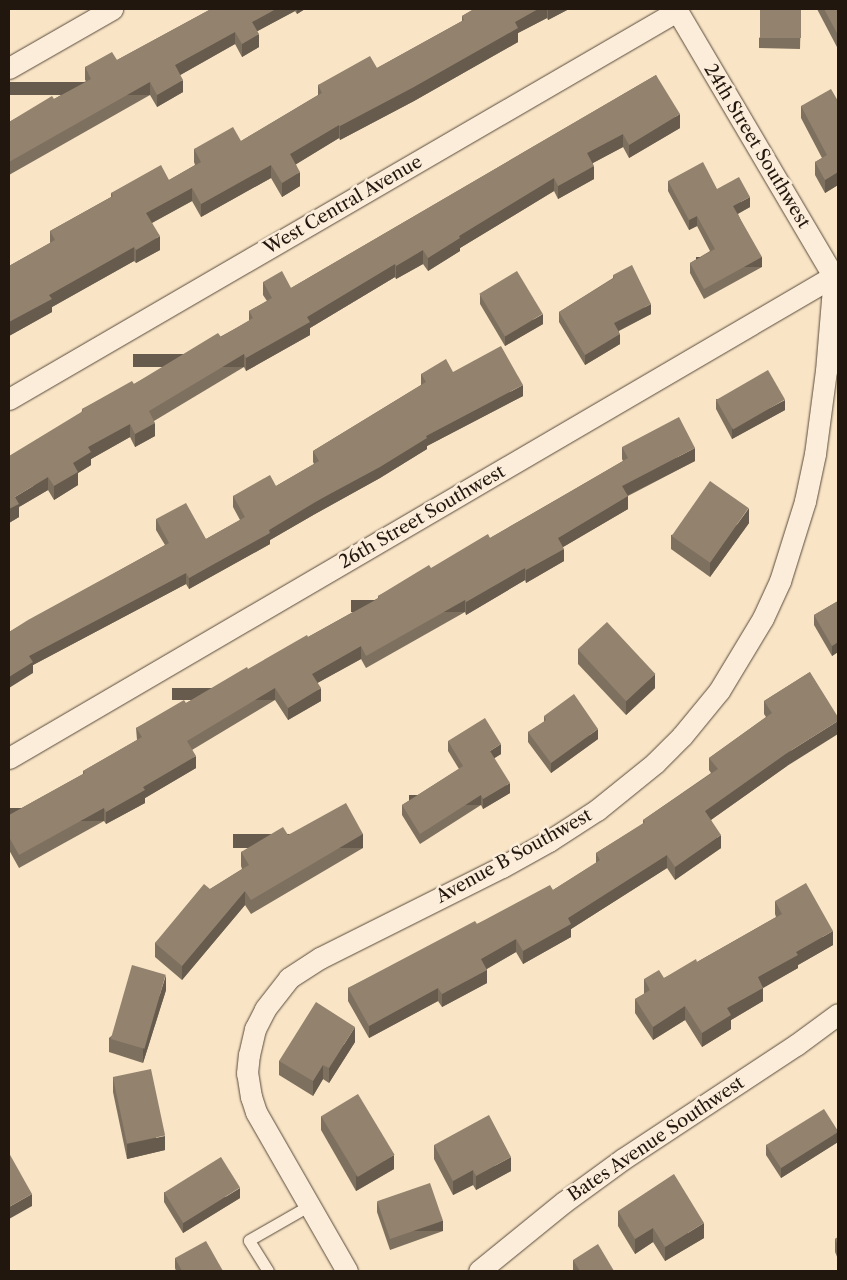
<!DOCTYPE html>
<html>
<head>
<meta charset="utf-8">
<style>
  body { margin:0 }
  #map { position:relative; width:847px; height:1280px; overflow:hidden; background:#f9e4c5; font-family:"Libre Caslon Text",serif }
  div>[style] { position:absolute }
  [style*='--x'] { left:calc(var(--x)*1px); top:calc(var(--y)*1px); width:calc(var(--w)*1px); rotate:calc(var(--a)*1deg) }
  .roads { filter:drop-shadow(0 0 1px #584a3c) drop-shadow(0 0 1px #584a3c) }
  .lane>* { height:11px; margin:-5.5px; padding:0 5.5px; transform-origin:5.5px; border-radius:5.5px; background:#fbedd9 }
  .street>* { height:21px; margin:-10.5px; padding:0 10.5px; transform-origin:10.5px; border-radius:10.5px; background:#fbedd9 }
  .wall>* { inset:0; background:#7e705f; transform-origin:0 0 }
  .shaded-wall>* { inset:0; background:#665b4d; transform-origin:0 0 }
  .building>* { inset:0; background:#92826e; transform-origin:0 0 }
  span { translate:-50% -50%; white-space:nowrap; text-align:center; line-height:1.15; -webkit-text-stroke:5px #fbedd9; paint-order:stroke }
  .street-label { font-size:18px; color:#22170f }
  .frame { position:absolute; inset:0; border:10px solid #22170f; pointer-events:none }
</style>
</head>
<body>
<div id="map">
  <div class="roads">
    <div class="lane">
      <div style="--x:268;--y:1271;--w:36;--a:-122"></div>
      <div style="--x:249;--y:1240;--w:70;--a:-29.8"></div>
    </div>
    <div class="street">
      <div style="--x:676;--y:9;--w:319;--a:59.5"></div>
      <div style="--x:9;--y:68;--w:119;--a:-29.8"></div>
      <div style="--x:9;--y:399;--w:773;--a:-30.15"></div>
      <div style="--x:9;--y:758;--w:955;--a:-30.3"></div>
      <div style="--x:347;--y:1271;--w:183;--a:-119.8"></div>
      <div style="--x:256;--y:1112;--w:16;--a:-108"></div>
      <div style="--x:251;--y:1097;--w:24;--a:-99"></div>
      <div style="--x:247;--y:1073;--w:18;--a:-84"></div>
      <div style="--x:249;--y:1055;--w:27;--a:-77"></div>
      <div style="--x:255;--y:1029;--w:22;--a:-63"></div>
      <div style="--x:265;--y:1009;--w:39;--a:-52"></div>
      <div style="--x:289;--y:978;--w:37;--a:-33"></div>
      <div style="--x:320;--y:958;--w:203;--a:-26.6"></div>
      <div style="--x:502;--y:867;--w:54;--a:-29"></div>
      <div style="--x:549;--y:841;--w:57;--a:-32.9"></div>
      <div style="--x:597;--y:810;--w:75;--a:-39"></div>
      <div style="--x:655;--y:763;--w:38;--a:-45"></div>
      <div style="--x:682;--y:736;--w:58;--a:-50.6"></div>
      <div style="--x:719;--y:691;--w:85;--a:-58.9"></div>
      <div style="--x:763;--y:618;--w:41;--a:-65.3"></div>
      <div style="--x:780;--y:581;--w:84;--a:-72.6"></div>
      <div style="--x:805;--y:501;--w:48;--a:-78"></div>
      <div style="--x:815;--y:454;--w:84;--a:-82.5"></div>
      <div style="--x:826;--y:371;--w:95;--a:-85.2"></div>
      <div style="--x:479;--y:1271;--w:109;--a:-39.1"></div>
      <div style="--x:564;--y:1202;--w:73;--a:-36.1"></div>
      <div style="--x:623;--y:1159;--w:207;--a:-33.4"></div>
      <div style="--x:796;--y:1045;--w:52;--a:-36.4"></div>
    </div>
  </div>
  <div class="wall">
    <div style="clip-path:polygon(211px 9px,305px 9px,297px 14px,295px 11px,257px 31px,259px 47px,242px 57px,235px 44px,180px 75px,183px 92px,157px 107px,150px 95px,9px 175px,9px 122px,54px 99px,86px 81px,85px 80px,85px 67px,117px 60px)"></div>
    <div style="clip-path:polygon(474px 9px,569px 9px,548px 20px,547px 18px,518px 33px,518px 42px,414px 101px,340px 140px,339px 138px,296px 164px,300px 186px,282px 197px,271px 178px,201px 217px,192px 201px,152px 223px,160px 250px,136px 263px,134px 261px,52px 307px,52px 312px,9px 336px,9px 266px,50px 243px,50px 231px,111px 197px,111px 193px,169px 180px,195px 165px,194px 162px,194px 149px,241px 141px,318px 95px,318px 85px,377px 68px,462px 21px,462px 16px)"></div>
    <div style="clip-path:polygon(801px 9px,800px 49px,759px 48px,759px 38px)"></div>
    <div style="clip-path:polygon(817px 9px,838px 9px,838px 49px)"></div>
    <div style="clip-path:polygon(656px 75px,680px 128px,629px 158px,623px 147px,593px 163px,594px 179px,558px 199px,554px 191px,460px 248px,460px 251px,428px 271px,423px 264px,396px 279px,395px 277px,310px 328px,310px 335px,246px 371px,244px 367px,154px 421px,155px 436px,135px 447px,130px 437px,91px 459px,91px 465px,78px 473px,78px 485px,54px 500px,48px 490px,19px 507px,19px 517px,9px 523px,82px 411px,82px 409px,134px 384px,249px 321px,249px 311px,267px 301px,263px 295px,263px 282px,291px 288px)"></div>
    <div style="clip-path:polygon(838px 101px,838px 185px,825px 193px,815px 175px,815px 162px,822px 158px,801px 118px,801px 106px)"></div>
    <div style="clip-path:polygon(668px 181px,717px 189px,750px 207px,738px 214px,762px 267px,704px 299px,690px 273px,690px 263px,710px 251px,697px 226px,689px 230px,668px 191px)"></div>
    <div style="clip-path:polygon(613px 275px,651px 314px,619px 331px,620px 344px,585px 365px,559px 322px,559px 312px,613px 278px)"></div>
    <div style="clip-path:polygon(480px 294px,543px 324px,505px 346px,480px 304px)"></div>
    <div style="clip-path:polygon(453px 372px,523px 396px,427px 446px,427px 449px,380px 478px,315px 514px,270px 540px,270px 544px,189px 589px,186px 584px,33px 665px,33px 673px,9px 632px,165px 545px,156px 530px,156px 519px,206px 539px,240px 520px,233px 507px,233px 496px,276px 486px,314px 464px,313px 462px,313px 451px,421px 385px,421px 374px)"></div>
    <div style="clip-path:polygon(716px 399px,785px 410px,732px 439px,716px 409px)"></div>
    <div style="clip-path:polygon(622px 447px,695px 461px,628px 496px,628px 509px,563px 547px,564px 561px,526px 583px,525px 580px,466px 615px,465px 612px,366px 668px,361px 659px,317px 683px,321px 701px,288px 720px,275px 700px,192px 750px,196px 768px,145px 798px,145px 803px,106px 824px,104px 821px,19px 868px,9px 850px,9px 815px,83px 774px,83px 771px,137px 740px,136px 728px,186px 703px,308px 637px,378px 598px,378px 596px,490px 538px,623px 461px,622px 459px)"></div>
    <div style="clip-path:polygon(749px 523px,710px 577px,671px 549px,671px 535px)"></div>
    <div style="clip-path:polygon(838px 601px,838px 652px,832px 656px,814px 625px,814px 615px)"></div>
    <div style="clip-path:polygon(578px 649px,655px 688px,626px 715px,578px 664px)"></div>
    <div style="clip-path:polygon(810px 672px,787px 766px,711px 820px,721px 848px,675px 880px,667px 868px,571px 929px,571px 937px,523px 964px,516px 952px,487px 969px,487px 983px,442px 1007px,438px 1001px,369px 1038px,348px 1001px,348px 988px,477px 924px,553px 890px,596px 863px,596px 853px,643px 824px,643px 820px,711px 773px,709px 770px,709px 758px,766px 717px,764px 714px,764px 701px)"></div>
    <div style="clip-path:polygon(544px 716px,598px 739px,551px 773px,528px 742px,528px 732px,544px 722px)"></div>
    <div style="clip-path:polygon(448px 741px,501px 754px,494px 758px,510px 793px,483px 809px,481px 805px,420px 844px,402px 815px,402px 805px,459px 769px,448px 751px)"></div>
    <div style="clip-path:polygon(288px 835px,363px 848px,251px 914px,245px 905px,182px 980px,155px 957px,155px 943px,210px 889px,242px 869px,241px 866px,241px 852px)"></div>
    <div style="left:838px;top:843px;width:17px;height:1px;rotate:90deg"></div>
    <div style="clip-path:polygon(775px 901px,833px 945px,798px 965px,798px 968px,763px 987px,763px 1001px,731px 1020px,731px 1029px,702px 1047px,685px 1020px,653px 1040px,635px 1013px,635px 999px,644px 994px,644px 979px,664px 978px,697px 962px,776px 917px,775px 914px)"></div>
    <div style="clip-path:polygon(166px 990px,143px 1063px,109px 1052px,109px 1038px)"></div>
    <div style="clip-path:polygon(355px 1042px,329px 1083px,323px 1079px,313px 1096px,279px 1075px,279px 1061px)"></div>
    <div style="clip-path:polygon(113px 1077px,165px 1150px,127px 1159px,113px 1092px)"></div>
    <div style="clip-path:polygon(321px 1116px,394px 1169px,356px 1191px,321px 1130px)"></div>
    <div style="clip-path:polygon(838px 1131px,838px 1142px,781px 1178px,766px 1155px,766px 1145px)"></div>
    <div style="clip-path:polygon(434px 1145px,511px 1171px,476px 1190px,473px 1185px,453px 1195px,434px 1159px)"></div>
    <div style="clip-path:polygon(164px 1192px,240px 1198px,183px 1233px,164px 1202px)"></div>
    <div style="clip-path:polygon(377px 1202px,443px 1231px,390px 1250px,377px 1212px)"></div>
    <div style="clip-path:polygon(618px 1211px,704px 1238px,665px 1261px,653px 1242px,635px 1254px,618px 1226px)"></div>
    <div style="clip-path:polygon(838px 1237px,838px 1259px,835px 1252px,835px 1239px)"></div>
    <div style="clip-path:polygon(175px 1258px,223px 1271px,176px 1271px,175px 1268px)"></div>
    <div style="clip-path:polygon(573px 1260px,614px 1271px,573px 1271px)"></div>
  </div>
  <div class="shaded-wall">
    <div style="clip-path:polygon(276px 9px,295px 9px,295px 11px,252px 34px,252px 22px)"></div>
    <div style="clip-path:polygon(297px 9px,305px 9px,297px 14px)"></div>
    <div style="clip-path:polygon(538px 9px,547px 9px,547px 18px,518px 33px,518px 42px,414px 101px,340px 140px,340px 126px,515px 22px)"></div>
    <div style="clip-path:polygon(548px 9px,569px 9px,548px 20px)"></div>
    <div style="clip-path:polygon(235px 32px,235px 44px,175px 78px,175px 65px)"></div>
    <div style="clip-path:polygon(259px 34px,259px 47px,242px 57px,242px 44px)"></div>
    <div style="clip-path:polygon(183px 80px,183px 92px,157px 107px,157px 95px)"></div>
    <div style="left:150px;top:82px;width:13px;height:162px;rotate:90deg"></div>
    <div style="clip-path:polygon(680px 114px,680px 128px,629px 158px,629px 145px)"></div>
    <div style="clip-path:polygon(339px 125px,339px 138px,290px 168px,290px 154px)"></div>
    <div style="clip-path:polygon(623px 134px,623px 147px,587px 166px,587px 153px)"></div>
    <div style="clip-path:polygon(271px 165px,271px 178px,201px 217px,201px 204px)"></div>
    <div style="clip-path:polygon(594px 166px,594px 179px,558px 199px,558px 186px)"></div>
    <div style="clip-path:polygon(300px 172px,300px 186px,282px 197px,282px 183px)"></div>
    <div style="clip-path:polygon(838px 172px,838px 185px,825px 193px,825px 180px)"></div>
    <div style="clip-path:polygon(554px 178px,554px 191px,460px 248px,460px 251px,428px 271px,428px 258px,459px 236px)"></div>
    <div style="clip-path:polygon(192px 188px,192px 201px,146px 226px,146px 213px)"></div>
    <div style="clip-path:polygon(750px 197px,750px 207px,733px 216px,733px 206px)"></div>
    <div style="clip-path:polygon(697px 216px,697px 226px,689px 230px,689px 220px)"></div>
    <div style="clip-path:polygon(160px 236px,160px 250px,136px 263px,136px 250px)"></div>
    <div style="clip-path:polygon(134px 247px,134px 261px,52px 307px,52px 312px,9px 336px,9px 322px,49px 295px)"></div>
    <div style="clip-path:polygon(423px 250px,423px 264px,396px 279px,396px 266px)"></div>
    <div style="left:762px;top:257px;width:10px;height:66px;rotate:90deg"></div>
    <div style="clip-path:polygon(395px 264px,395px 277px,310px 328px,310px 335px,246px 371px,246px 358px,307px 317px)"></div>
    <div style="clip-path:polygon(651px 304px,651px 314px,614px 333px,614px 323px)"></div>
    <div style="clip-path:polygon(543px 314px,543px 324px,505px 346px,505px 336px)"></div>
    <div style="clip-path:polygon(620px 334px,620px 344px,585px 365px,585px 355px)"></div>
    <div style="left:244px;top:354px;width:13px;height:111px;rotate:90deg"></div>
    <div style="clip-path:polygon(523px 385px,523px 396px,427px 446px,427px 449px,380px 478px,315px 514px,270px 540px,270px 544px,189px 589px,189px 578px,426px 436px)"></div>
    <div style="clip-path:polygon(785px 400px,785px 410px,732px 439px,732px 428px)"></div>
    <div style="clip-path:polygon(155px 423px,155px 436px,135px 447px,135px 434px)"></div>
    <div style="clip-path:polygon(130px 424px,130px 437px,91px 459px,91px 465px,78px 473px,78px 485px,54px 500px,54px 486px,73px 463px,88px 447px)"></div>
    <div style="clip-path:polygon(695px 448px,695px 461px,622px 498px,622px 486px)"></div>
    <div style="clip-path:polygon(48px 477px,48px 490px,19px 507px,19px 517px,9px 523px,9px 509px,15px 497px)"></div>
    <div style="clip-path:polygon(628px 496px,628px 509px,558px 550px,558px 538px)"></div>
    <div style="clip-path:polygon(749px 508px,749px 523px,710px 577px,710px 562px)"></div>
    <div style="clip-path:polygon(564px 549px,564px 561px,526px 583px,526px 570px)"></div>
    <div style="clip-path:polygon(525px 568px,525px 580px,466px 615px,466px 602px)"></div>
    <div style="clip-path:polygon(186px 573px,186px 584px,33px 665px,33px 673px,9px 688px,9px 677px,29px 656px)"></div>
    <div style="left:465px;top:600px;width:12px;height:114px;rotate:90deg"></div>
    <div style="clip-path:polygon(838px 642px,838px 652px,832px 656px,832px 646px)"></div>
    <div style="clip-path:polygon(361px 646px,361px 659px,312px 686px,312px 674px)"></div>
    <div style="clip-path:polygon(655px 674px,655px 688px,626px 715px,626px 700px)"></div>
    <div style="left:275px;top:688px;width:12px;height:103px;rotate:90deg"></div>
    <div style="clip-path:polygon(321px 688px,321px 701px,288px 720px,288px 708px)"></div>
    <div style="clip-path:polygon(838px 721px,838px 734px,787px 766px,705px 824px,705px 811px,787px 753px)"></div>
    <div style="clip-path:polygon(598px 729px,598px 739px,551px 773px,551px 763px)"></div>
    <div style="clip-path:polygon(501px 744px,501px 754px,490px 761px,490px 751px)"></div>
    <div style="clip-path:polygon(196px 756px,196px 768px,145px 798px,145px 803px,106px 824px,106px 812px,143px 787px)"></div>
    <div style="clip-path:polygon(510px 783px,510px 793px,483px 809px,483px 799px)"></div>
    <div style="left:481px;top:795px;width:10px;height:72px;rotate:90deg"></div>
    <div style="left:104px;top:808px;width:13px;height:97px;rotate:90deg"></div>
    <div style="left:363px;top:834px;width:14px;height:130px;rotate:90deg"></div>
    <div style="clip-path:polygon(721px 835px,721px 848px,675px 880px,675px 867px)"></div>
    <div style="clip-path:polygon(667px 855px,667px 868px,571px 929px,571px 937px,523px 964px,523px 951px,568px 918px)"></div>
    <div style="clip-path:polygon(245px 891px,245px 905px,182px 980px,182px 966px)"></div>
    <div style="clip-path:polygon(833px 931px,833px 945px,798px 965px,798px 968px,758px 991px,758px 977px,796px 952px)"></div>
    <div style="clip-path:polygon(516px 939px,516px 952px,481px 972px,481px 959px)"></div>
    <div style="clip-path:polygon(487px 970px,487px 983px,442px 1007px,442px 994px)"></div>
    <div style="clip-path:polygon(166px 975px,166px 990px,143px 1063px,143px 1048px)"></div>
    <div style="clip-path:polygon(438px 988px,438px 1001px,369px 1038px,369px 1026px)"></div>
    <div style="clip-path:polygon(763px 988px,763px 1001px,731px 1020px,731px 1029px,702px 1047px,702px 1033px,727px 1008px)"></div>
    <div style="clip-path:polygon(685px 1006px,685px 1020px,653px 1040px,653px 1027px)"></div>
    <div style="clip-path:polygon(355px 1027px,355px 1042px,329px 1083px,329px 1068px)"></div>
    <div style="clip-path:polygon(323px 1065px,323px 1079px,313px 1096px,313px 1081px)"></div>
    <div style="clip-path:polygon(838px 1132px,838px 1142px,781px 1178px,781px 1168px)"></div>
    <div style="clip-path:polygon(165px 1136px,165px 1150px,127px 1159px,127px 1144px)"></div>
    <div style="clip-path:polygon(394px 1155px,394px 1169px,356px 1191px,356px 1176px)"></div>
    <div style="clip-path:polygon(511px 1157px,511px 1171px,476px 1190px,476px 1176px)"></div>
    <div style="clip-path:polygon(473px 1170px,473px 1185px,453px 1195px,453px 1181px)"></div>
    <div style="clip-path:polygon(240px 1188px,240px 1198px,183px 1233px,183px 1223px)"></div>
    <div style="clip-path:polygon(32px 1194px,32px 1206px,9px 1219px,9px 1207px)"></div>
    <div style="left:443px;top:1221px;width:10px;height:56px;rotate:90deg"></div>
    <div style="clip-path:polygon(704px 1223px,704px 1238px,665px 1261px,665px 1247px)"></div>
    <div style="clip-path:polygon(653px 1228px,653px 1242px,635px 1254px,635px 1239px)"></div>
  </div>
  <div class="building">
    <div style="clip-path:polygon(211px 9px,276px 9px,252px 22px,259px 34px,242px 44px,235px 32px,175px 65px,183px 80px,157px 95px,150px 82px,9px 162px,9px 122px,52px 96px,54px 99px,91px 79px,85px 67px,112px 52px,117px 60px)"></div>
    <div style="clip-path:polygon(474px 9px,538px 9px,515px 22px,518px 28px,414px 87px,340px 126px,339px 125px,290px 154px,300px 172px,282px 183px,271px 165px,201px 204px,192px 188px,146px 213px,160px 236px,136px 250px,134px 247px,49px 295px,52px 299px,9px 322px,9px 266px,55px 240px,50px 231px,113px 196px,111px 193px,161px 165px,169px 180px,201px 162px,194px 149px,233px 127px,241px 141px,322px 93px,318px 85px,370px 56px,377px 68px,464px 20px,462px 16px)"></div>
    <div style="left:760px;top:9px;width:41px;height:29px"></div>
    <div style="clip-path:polygon(824px 9px,838px 9px,838px 35px)"></div>
    <div style="clip-path:polygon(656px 75px,680px 114px,629px 145px,623px 134px,587px 153px,594px 166px,558px 186px,554px 178px,459px 236px,460px 238px,428px 258px,423px 250px,396px 266px,395px 264px,307px 317px,310px 322px,246px 358px,244px 354px,149px 411px,155px 423px,135px 434px,130px 424px,88px 447px,91px 452px,73px 463px,78px 472px,54px 486px,48px 477px,15px 497px,19px 504px,9px 509px,9px 456px,83px 411px,82px 409px,132px 381px,134px 384px,218px 333px,221px 337px,253px 318px,249px 311px,272px 298px,263px 282px,282px 271px,291px 288px)"></div>
    <div style="clip-path:polygon(831px 89px,838px 101px,838px 172px,825px 180px,815px 162px,827px 155px,801px 106px)"></div>
    <div style="clip-path:polygon(703px 162px,717px 189px,739px 177px,750px 197px,733px 206px,762px 257px,704px 289px,690px 263px,715px 249px,697px 216px,689px 220px,668px 181px)"></div>
    <div style="clip-path:polygon(632px 265px,651px 304px,614px 323px,620px 334px,585px 355px,559px 312px,614px 278px,613px 275px)"></div>
    <div style="left:517px;top:271px;width:50px;height:44px;rotate:59deg"></div>
    <div style="clip-path:polygon(501px 346px,523px 385px,426px 436px,427px 438px,380px 467px,315px 502px,269px 530px,270px 533px,189px 578px,186px 573px,29px 656px,33px 662px,9px 677px,9px 632px,28px 620px,169px 543px,156px 519px,186px 503px,206px 539px,245px 517px,233px 496px,270px 475px,276px 486px,319px 461px,313px 451px,426px 382px,421px 374px,446px 359px,453px 372px)"></div>
    <div style="left:768px;top:370px;width:34px;height:60px;rotate:60deg"></div>
    <div style="clip-path:polygon(679px 417px,695px 448px,622px 486px,628px 496px,558px 538px,564px 549px,526px 570px,525px 568px,466px 602px,465px 600px,366px 656px,361px 646px,312px 674px,321px 688px,288px 708px,275px 688px,187px 741px,196px 756px,143px 787px,145px 790px,106px 812px,104px 808px,19px 855px,9px 837px,9px 815px,85px 773px,83px 771px,142px 737px,136px 728px,184px 700px,186px 703px,247px 667px,248px 669px,307px 635px,308px 637px,379px 598px,378px 596px,429px 565px,431px 568px,488px 534px,490px 538px,558px 499px,628px 458px,622px 447px)"></div>
    <div style="left:710px;top:481px;width:47px;height:67px;rotate:35deg"></div>
    <div style="clip-path:polygon(838px 601px,838px 642px,832px 646px,814px 615px)"></div>
    <div style="left:607px;top:622px;width:71px;height:40px;rotate:47deg"></div>
    <div style="clip-path:polygon(810px 672px,838px 717px,838px 721px,787px 753px,705px 811px,721px 835px,675px 867px,667px 855px,568px 918px,571px 924px,523px 951px,516px 939px,481px 959px,487px 970px,442px 994px,438px 988px,369px 1026px,348px 988px,475px 921px,477px 924px,550px 885px,553px 890px,600px 860px,596px 853px,645px 822px,643px 820px,718px 769px,709px 758px,772px 713px,764px 701px)"></div>
    <div style="clip-path:polygon(574px 694px,598px 729px,551px 763px,528px 732px,546px 720px,544px 716px)"></div>
    <div style="clip-path:polygon(485px 718px,501px 744px,490px 751px,510px 783px,483px 799px,481px 795px,420px 834px,402px 805px,463px 766px,448px 741px)"></div>
    <div style="clip-path:polygon(346px 803px,363px 834px,251px 900px,245px 891px,182px 966px,155px 943px,204px 884px,210px 889px,249px 865px,241px 852px,283px 827px,288px 835px)"></div>
    <div style="clip-path:polygon(806px 883px,833px 931px,796px 952px,798px 955px,758px 977px,763px 988px,727px 1008px,731px 1015px,702px 1033px,685px 1006px,653px 1027px,635px 999px,650px 990px,644px 979px,659px 970px,664px 978px,696px 959px,697px 962px,782px 914px,775px 901px)"></div>
    <div style="left:132px;top:965px;width:35px;height:77px;rotate:16deg"></div>
    <div style="clip-path:polygon(316px 1002px,355px 1027px,329px 1068px,323px 1065px,313px 1081px,279px 1061px)"></div>
    <div style="left:151px;top:1069px;width:68px;height:39px;rotate:78deg"></div>
    <div style="left:358px;top:1094px;width:71px;height:43px;rotate:59deg"></div>
    <div style="clip-path:polygon(824px 1109px,838px 1131px,838px 1132px,781px 1168px,766px 1145px)"></div>
    <div style="clip-path:polygon(489px 1115px,511px 1157px,476px 1176px,473px 1170px,453px 1181px,434px 1145px)"></div>
    <div style="clip-path:polygon(9px 1153px,32px 1194px,9px 1207px)"></div>
    <div style="left:221px;top:1157px;width:36px;height:67px;rotate:58deg"></div>
    <div style="clip-path:polygon(674px 1174px,704px 1223px,665px 1247px,653px 1228px,635px 1239px,618px 1211px)"></div>
    <div style="left:430px;top:1183px;width:40px;height:56px;rotate:71deg"></div>
    <div style="clip-path:polygon(838px 1237px,838px 1246px,835px 1239px)"></div>
    <div style="clip-path:polygon(206px 1241px,223px 1271px,182px 1271px,175px 1258px)"></div>
    <div style="clip-path:polygon(598px 1244px,614px 1271px,580px 1271px,573px 1260px)"></div>
  </div>
  <div class="street-label">
    <span style="left:757px;top:146px;rotate:59deg">24th Street Southwest</span>
    <span style="left:343px;top:205px;rotate:-30deg">West Central Avenue</span>
    <span style="left:422px;top:517px;rotate:-30deg">26th Street Southwest</span>
    <span style="left:514px;top:856px;rotate:-29deg">Avenue B Southwest</span>
    <span style="left:656px;top:1139px;rotate:-34deg">Bates Avenue Southwest</span>
  </div>
  <div class="frame"></div>
</div>
</body>
</html>
